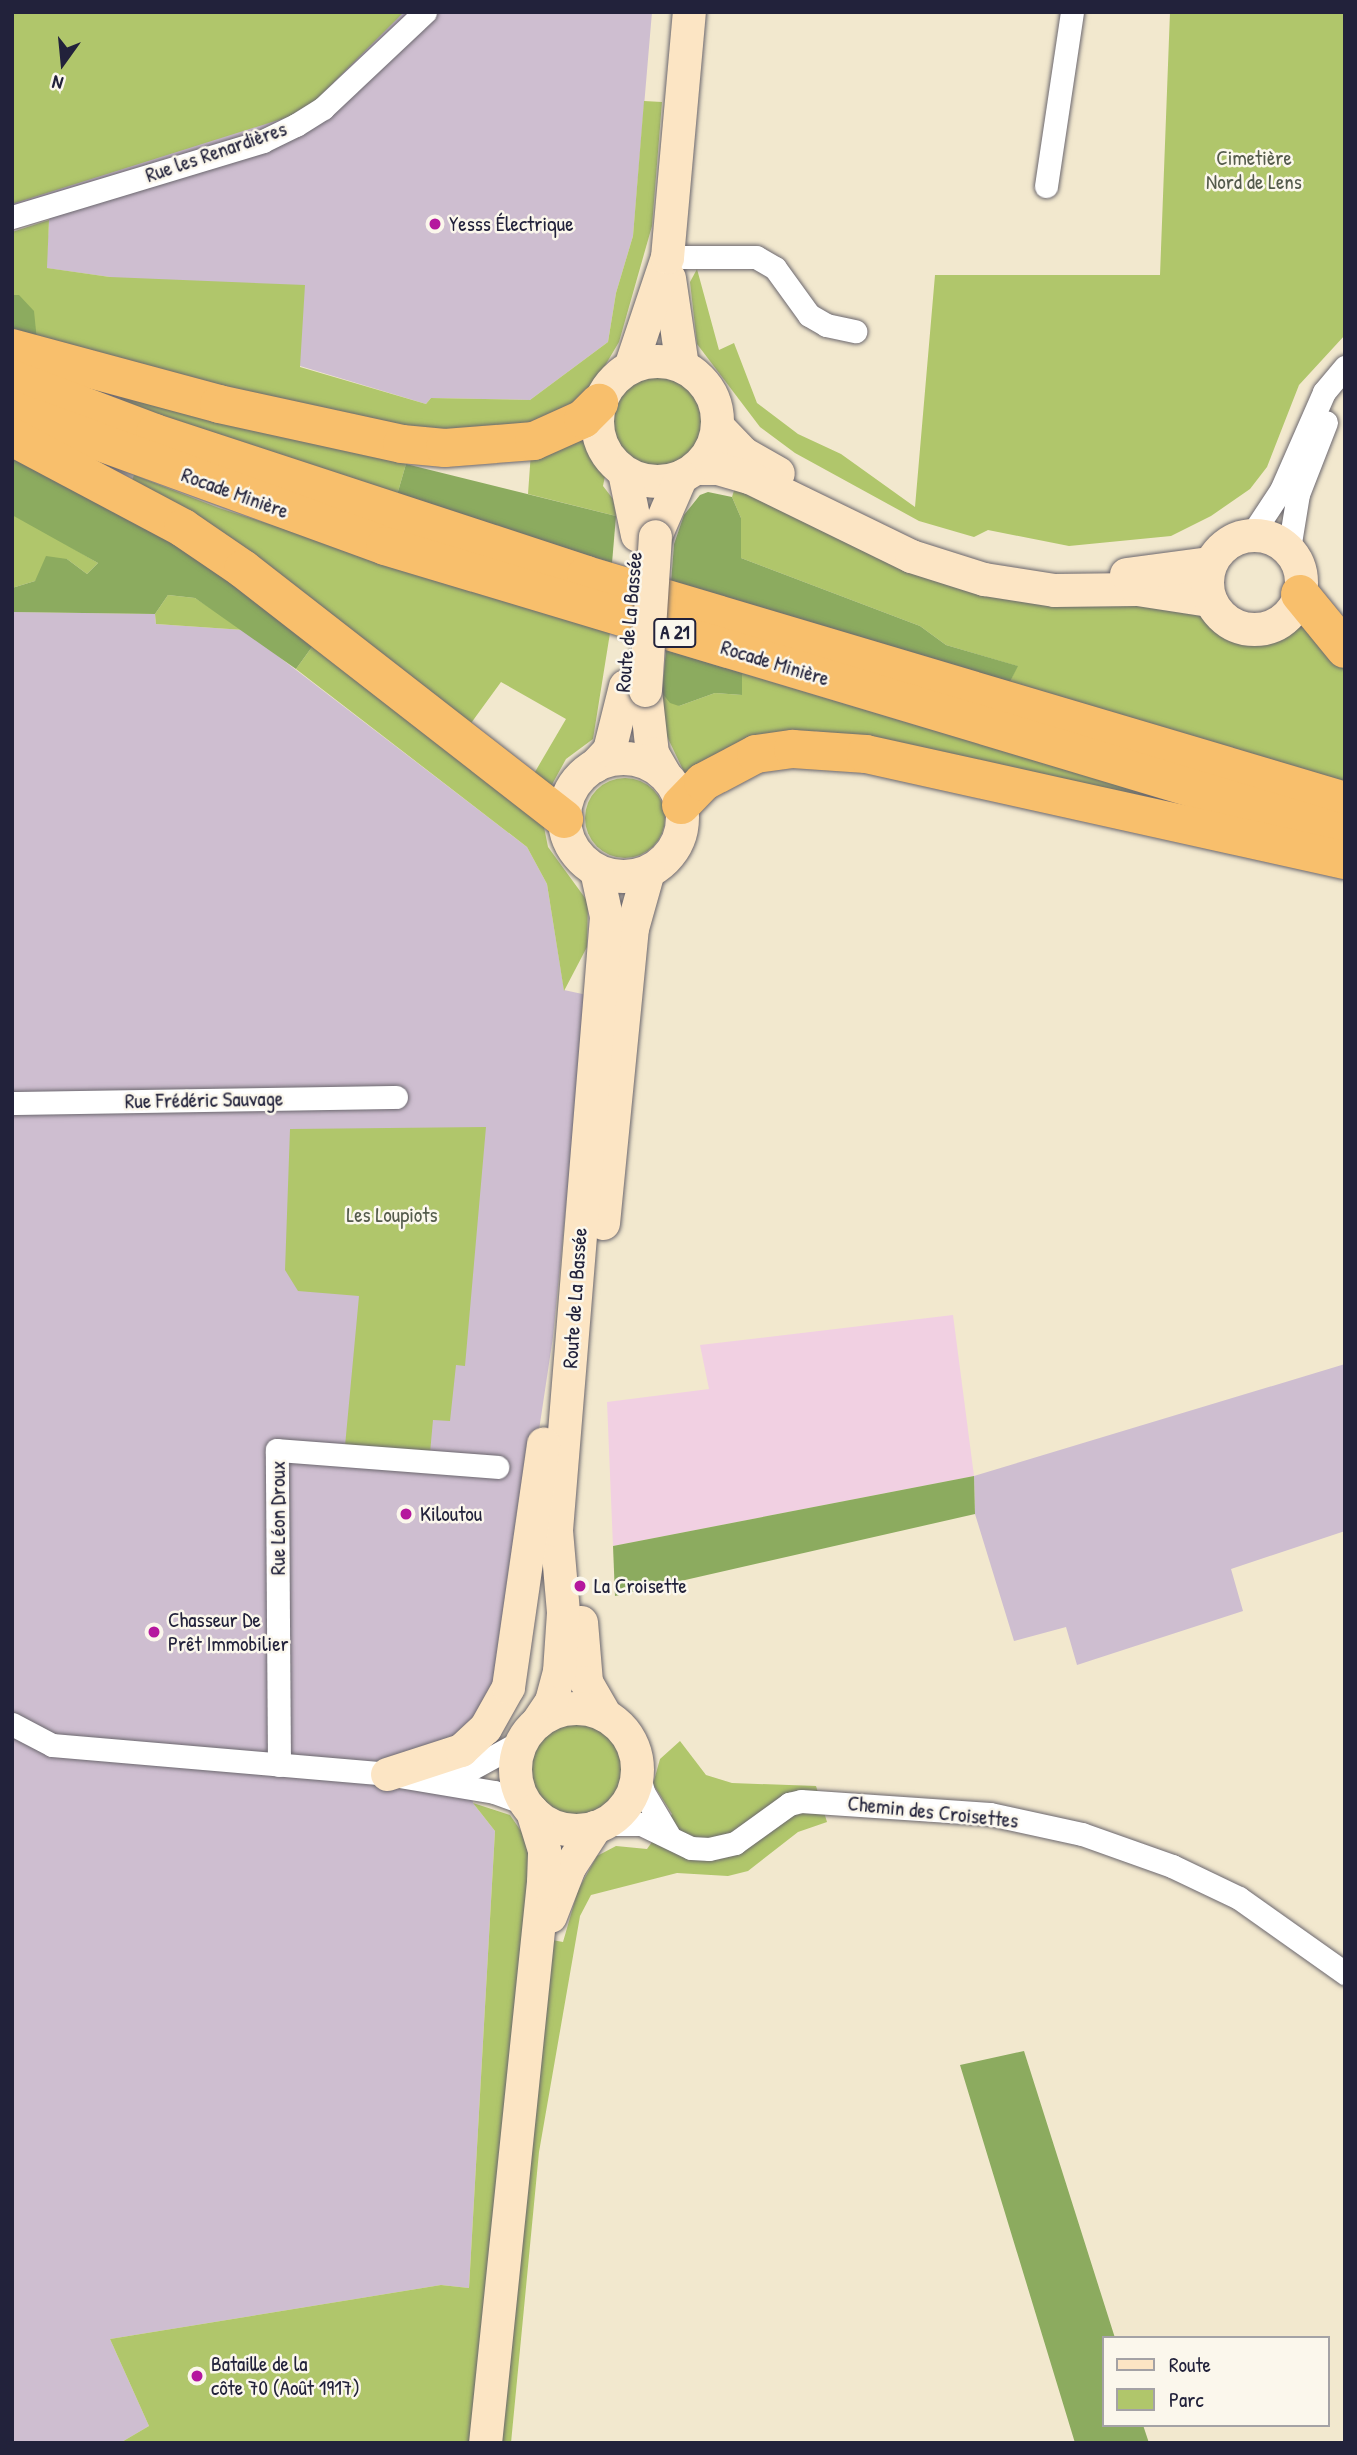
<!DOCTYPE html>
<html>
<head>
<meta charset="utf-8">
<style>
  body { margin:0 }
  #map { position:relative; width:1357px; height:2455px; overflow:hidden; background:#f2e8ce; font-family:"Patrick Hand",sans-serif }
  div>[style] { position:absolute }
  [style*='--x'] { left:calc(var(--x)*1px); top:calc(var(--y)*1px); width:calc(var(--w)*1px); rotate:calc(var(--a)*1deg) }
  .built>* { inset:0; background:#f1d0e2 }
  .industrial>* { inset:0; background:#cebed0 }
  .green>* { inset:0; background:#b0c66b }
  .round { border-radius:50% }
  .forest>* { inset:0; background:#8cab5f }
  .roads { filter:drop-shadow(0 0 2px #6b676e) drop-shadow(0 0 2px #6b676e) }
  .minor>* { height:23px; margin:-11.5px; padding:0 11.5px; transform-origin:11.5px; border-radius:11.5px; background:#fff }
  .secondary>* { height:33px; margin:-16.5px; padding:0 16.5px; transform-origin:16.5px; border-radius:16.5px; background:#fce5c4 }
  .secondary>.ring { margin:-16.5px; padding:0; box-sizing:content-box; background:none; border:33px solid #fce5c4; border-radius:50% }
  .motorway>* { height:38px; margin:-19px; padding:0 19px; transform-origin:19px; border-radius:19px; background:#f8bf6c }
  .bridges { filter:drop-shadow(0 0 2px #6b676e) drop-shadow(0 0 2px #6b676e) }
  .secondary-bridge>* { height:33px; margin:-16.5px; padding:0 16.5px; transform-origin:16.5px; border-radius:16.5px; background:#fce5c4 }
  .dots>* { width:19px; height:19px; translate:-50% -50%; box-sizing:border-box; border:4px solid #fbf7ec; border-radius:50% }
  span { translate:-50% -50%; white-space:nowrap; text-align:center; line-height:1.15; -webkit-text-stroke:5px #fbf7ec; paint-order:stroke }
  .shield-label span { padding:2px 5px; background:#fbf7ec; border:2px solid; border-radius:5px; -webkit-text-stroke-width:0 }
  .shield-label { font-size:19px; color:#22223b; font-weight:700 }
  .street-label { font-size:21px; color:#22223b }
  .park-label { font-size:21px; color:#545b4c }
  .poi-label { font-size:21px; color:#22223b }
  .left { translate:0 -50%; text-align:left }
  .frame { position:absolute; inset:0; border:14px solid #22223b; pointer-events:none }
  .legend { position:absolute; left:1102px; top:2336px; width:228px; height:91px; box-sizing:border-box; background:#fbf7ec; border:2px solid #a4a2a5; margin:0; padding:9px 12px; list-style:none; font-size:21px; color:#22223b }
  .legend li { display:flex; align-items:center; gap:14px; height:35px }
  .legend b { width:35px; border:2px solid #a4a2a5 }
  .north { position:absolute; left:28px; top:28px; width:70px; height:70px; -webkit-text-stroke:5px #fbf7ec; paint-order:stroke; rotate:195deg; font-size:19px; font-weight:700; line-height:28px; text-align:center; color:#22223b }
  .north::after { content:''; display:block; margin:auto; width:24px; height:32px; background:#22223b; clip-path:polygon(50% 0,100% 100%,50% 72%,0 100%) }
</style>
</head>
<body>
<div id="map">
  <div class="built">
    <div style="clip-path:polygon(953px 1315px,974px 1476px,613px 1546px,607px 1402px,709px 1389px,700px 1345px)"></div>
  </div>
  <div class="industrial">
    <div style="clip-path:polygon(12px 12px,652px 12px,633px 236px,616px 293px,608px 342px,530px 400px,431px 398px,426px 404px,300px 366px,110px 277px,46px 268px,50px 206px,12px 217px)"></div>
    <div style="clip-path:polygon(12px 612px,155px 614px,156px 624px,244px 630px,527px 847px,547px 884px,564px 990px,587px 995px,553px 1337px,504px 1663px,462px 1739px,473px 1803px,495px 1831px,469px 2288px,441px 2285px,110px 2339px,149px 2426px,120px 2443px,12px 2443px)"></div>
    <div style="clip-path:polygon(1345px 1364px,1345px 1531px,1231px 1569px,1243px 1611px,1077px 1665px,1066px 1627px,1014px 1641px,975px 1514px,974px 1476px)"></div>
  </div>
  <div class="green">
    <div style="clip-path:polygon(12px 12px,404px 12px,316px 100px,288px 117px,12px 204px)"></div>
    <div style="clip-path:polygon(1170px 12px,1345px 12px,1345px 335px,1299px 385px,1267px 467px,1250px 489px,1211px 516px,1171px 536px,1069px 546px,988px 530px,974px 537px,919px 521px,795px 453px,760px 427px,697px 344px,690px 282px,697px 269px,719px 350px,734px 343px,757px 403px,798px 434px,841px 454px,915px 507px,935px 275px,1160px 275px)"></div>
    <div style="clip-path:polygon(644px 101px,662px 102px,652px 226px,619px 342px,584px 401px,509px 433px,397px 430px,37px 341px,19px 296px,12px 295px,12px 232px,49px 220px,47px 268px,110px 277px,305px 285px,300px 367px,426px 404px,431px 398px,530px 400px,608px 342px,616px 293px,633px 236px)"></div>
    <div class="round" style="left:609px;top:376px;width:92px;height:92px"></div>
    <div style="clip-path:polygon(123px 391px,406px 464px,397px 495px,119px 402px)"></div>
    <div style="clip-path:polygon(584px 433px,594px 463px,605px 476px,603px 486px,613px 499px,616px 516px,528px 494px,531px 452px)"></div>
    <div style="clip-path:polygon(134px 475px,219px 508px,610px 633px,593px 739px,566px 759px,549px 790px,532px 777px,566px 719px,501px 682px,466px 730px,131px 483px)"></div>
    <div style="clip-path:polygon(737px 481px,1072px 596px,1205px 615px,1238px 639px,1268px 639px,1283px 633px,1303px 615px,1345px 667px,1345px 782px,1010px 682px,1017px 666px,946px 645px,920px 626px,741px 558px,741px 518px,732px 497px)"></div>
    <div style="clip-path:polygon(12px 515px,21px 518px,98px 563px,87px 574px,67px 559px,35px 581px,12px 588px)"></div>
    <div style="clip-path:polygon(168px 595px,195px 598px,244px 630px,156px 624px,155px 614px)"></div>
    <div style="clip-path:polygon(317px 640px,542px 817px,548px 847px,588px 902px,587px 947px,564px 991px,547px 884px,527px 847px,296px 669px)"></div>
    <div style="clip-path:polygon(742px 673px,919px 726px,1228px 816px,816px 731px,808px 738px,686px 776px,662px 726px,662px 693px,679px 706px,715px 693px,742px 695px)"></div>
    <div class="round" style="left:585px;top:778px;width:80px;height:80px"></div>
    <div style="clip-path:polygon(486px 1127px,465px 1366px,456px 1365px,450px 1421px,433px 1420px,430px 1453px,345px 1446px,359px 1296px,298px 1291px,285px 1270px,290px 1129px)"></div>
    <div class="round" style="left:525px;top:1718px;width:102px;height:102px"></div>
    <div style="clip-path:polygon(680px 1741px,706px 1775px,732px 1783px,816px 1786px,827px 1822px,798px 1832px,748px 1871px,728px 1876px,677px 1873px,591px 1895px,580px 1916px,539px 2152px,511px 2443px,120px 2443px,149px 2426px,110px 2339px,441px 2285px,469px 2288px,495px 1831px,473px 1803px,510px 1815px,523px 1834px,533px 1873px,525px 1935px,563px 1942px,578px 1890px,597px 1856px,616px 1846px,647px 1849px,672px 1814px,653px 1784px,660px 1759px)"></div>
  </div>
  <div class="forest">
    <div style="clip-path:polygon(12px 295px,19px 295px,34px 311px,37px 341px,12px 333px)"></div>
    <div style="clip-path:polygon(12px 451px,101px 490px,317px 640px,296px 669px,195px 598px,168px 595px,155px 614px,12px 612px,12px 588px,35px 581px,46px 556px,67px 559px,87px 574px,98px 563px,12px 515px)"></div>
    <div style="clip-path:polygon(406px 464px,616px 516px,612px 563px,397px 495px)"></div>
    <div style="clip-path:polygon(708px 492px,732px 497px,741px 518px,741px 558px,920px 626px,946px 645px,1018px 666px,1010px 682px,671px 583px,674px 544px,684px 515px,700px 495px)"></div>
    <div style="clip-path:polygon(666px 650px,742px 673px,742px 695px,715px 693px,679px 706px,670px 703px,662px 693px)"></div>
    <div style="clip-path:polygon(974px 1476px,975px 1514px,615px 1596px,613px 1546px)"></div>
    <div style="clip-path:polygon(1024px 2051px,1115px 2338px,1103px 2338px,1103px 2425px,1143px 2425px,1149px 2443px,1075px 2443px,960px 2065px)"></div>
  </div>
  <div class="roads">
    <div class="minor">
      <div style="--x:1046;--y:186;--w:176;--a:-81.5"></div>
      <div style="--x:12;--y:217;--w:262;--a:-16.8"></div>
      <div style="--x:263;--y:141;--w:37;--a:-26"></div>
      <div style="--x:296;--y:125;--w:32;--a:-32"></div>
      <div style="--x:323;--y:108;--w:140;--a:-43.3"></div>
      <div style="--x:667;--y:257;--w:89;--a:0"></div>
      <div style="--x:756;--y:257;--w:22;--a:30"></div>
      <div style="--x:775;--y:268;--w:58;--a:54.1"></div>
      <div style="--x:809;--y:315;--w:20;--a:30"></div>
      <div style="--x:826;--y:325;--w:30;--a:12"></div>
      <div style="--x:1252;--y:534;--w:53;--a:-56.6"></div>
      <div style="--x:1281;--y:490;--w:107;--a:-66.3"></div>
      <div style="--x:1324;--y:392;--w:33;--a:-50"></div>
      <div style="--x:1289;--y:549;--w:56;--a:-80.7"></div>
      <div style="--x:1298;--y:494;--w:77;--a:-68.7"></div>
      <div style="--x:12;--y:1103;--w:384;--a:-0.9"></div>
      <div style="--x:12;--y:1724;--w:45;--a:27.7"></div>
      <div style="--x:52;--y:1745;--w:336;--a:4.9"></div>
      <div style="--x:387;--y:1774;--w:109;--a:9.5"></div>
      <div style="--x:494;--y:1792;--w:33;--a:20"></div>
      <div style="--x:279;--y:1765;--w:315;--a:-90.4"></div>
      <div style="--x:277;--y:1450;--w:221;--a:4.4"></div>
      <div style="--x:637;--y:1769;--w:24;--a:75"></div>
      <div style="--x:643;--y:1792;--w:49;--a:59.2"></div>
      <div style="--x:447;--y:1782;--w:85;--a:-28.7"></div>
      <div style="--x:602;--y:1824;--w:39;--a:0"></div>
      <div style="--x:641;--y:1824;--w:55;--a:25.6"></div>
      <div style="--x:691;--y:1848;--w:18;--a:3"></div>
      <div style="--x:709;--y:1849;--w:27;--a:-13"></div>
      <div style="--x:735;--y:1843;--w:67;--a:-35.8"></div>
      <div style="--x:789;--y:1804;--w:12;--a:-14"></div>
      <div style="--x:801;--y:1801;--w:189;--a:3.9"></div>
      <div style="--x:990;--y:1814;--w:94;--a:12.3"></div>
      <div style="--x:1082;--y:1834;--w:96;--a:19.6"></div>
      <div style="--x:1172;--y:1866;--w:74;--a:25.5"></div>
      <div style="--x:1239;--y:1898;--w:130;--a:35.3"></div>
    </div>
    <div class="secondary">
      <div style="--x:669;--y:278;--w:89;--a:81.6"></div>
      <div class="ring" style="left:597px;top:361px;width:87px;height:87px"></div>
      <div style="--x:630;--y:367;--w:116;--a:-71.4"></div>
      <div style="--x:667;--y:257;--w:246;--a:-84.9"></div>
      <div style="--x:717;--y:426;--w:37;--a:46"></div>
      <div style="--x:743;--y:453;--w:40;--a:29.7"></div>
      <div style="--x:695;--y:468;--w:22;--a:0"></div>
      <div style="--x:717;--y:468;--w:33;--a:16"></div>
      <div style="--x:749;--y:477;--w:180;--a:26"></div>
      <div style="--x:911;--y:556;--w:77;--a:17.5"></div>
      <div style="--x:984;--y:579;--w:71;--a:8.9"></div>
      <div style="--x:1054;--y:590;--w:83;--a:-0.7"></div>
      <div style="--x:1137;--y:589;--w:74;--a:8.6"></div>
      <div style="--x:624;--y:472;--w:64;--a:78.3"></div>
      <div class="ring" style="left:1207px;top:535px;width:61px;height:61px"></div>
      <div style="--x:655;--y:536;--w:65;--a:-66.6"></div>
      <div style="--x:1126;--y:574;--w:85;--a:-7.5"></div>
      <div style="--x:645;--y:690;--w:63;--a:83.7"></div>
      <div style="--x:652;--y:753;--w:24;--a:60"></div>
      <div class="ring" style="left:564px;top:758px;width:85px;height:85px"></div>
      <div style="--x:594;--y:766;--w:22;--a:-47"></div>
      <div style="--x:609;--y:750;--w:66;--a:-76"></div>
      <div style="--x:603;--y:1223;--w:296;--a:-84.4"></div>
      <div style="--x:632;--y:928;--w:59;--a:-74.3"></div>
      <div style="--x:581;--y:1622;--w:60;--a:85.2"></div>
      <div style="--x:586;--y:1682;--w:38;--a:60"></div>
      <div class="ring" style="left:515px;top:1708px;width:89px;height:89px"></div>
      <div style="--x:537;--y:1722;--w:25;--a:-56"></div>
      <div style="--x:551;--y:1701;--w:31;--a:-75"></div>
      <div style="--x:559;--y:1671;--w:59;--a:-86.1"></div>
      <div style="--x:563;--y:1612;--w:82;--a:-94.9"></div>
      <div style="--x:556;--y:1530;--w:616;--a:-85.34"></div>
      <div style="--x:606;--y:916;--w:47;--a:-102.3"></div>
      <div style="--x:387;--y:1774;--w:78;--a:-18"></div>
      <div style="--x:461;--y:1750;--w:33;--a:-43"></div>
      <div style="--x:485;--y:1728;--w:47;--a:-60.7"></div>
      <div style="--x:508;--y:1687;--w:246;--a:-81.8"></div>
      <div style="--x:550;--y:1916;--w:53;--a:-68.8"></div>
      <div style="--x:569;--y:1867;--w:48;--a:-57"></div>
      <div style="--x:485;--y:2443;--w:564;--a:-84.1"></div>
      <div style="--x:543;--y:1882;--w:32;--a:-88"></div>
      <div style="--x:544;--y:1850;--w:41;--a:-107.1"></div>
    </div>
    <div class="motorway">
      <div style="--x:12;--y:348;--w:214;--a:15.1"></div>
      <div style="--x:219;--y:404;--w:187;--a:12.3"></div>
      <div style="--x:402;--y:444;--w:43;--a:5.3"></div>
      <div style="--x:445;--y:448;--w:89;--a:-4.5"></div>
      <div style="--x:534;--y:441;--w:54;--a:-24.2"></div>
      <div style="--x:583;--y:419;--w:23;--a:-45"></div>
      <div style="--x:12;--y:379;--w:153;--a:20.7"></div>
      <div style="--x:155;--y:433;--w:454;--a:18.2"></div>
      <div style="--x:586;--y:575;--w:792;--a:16.58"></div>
      <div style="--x:12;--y:410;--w:397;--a:20"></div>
      <div style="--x:385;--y:546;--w:1002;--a:16.7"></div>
      <div style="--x:12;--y:437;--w:194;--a:28"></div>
      <div style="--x:183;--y:528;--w:73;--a:34.3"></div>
      <div style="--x:243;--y:569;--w:407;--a:37.9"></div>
      <div style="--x:1300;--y:594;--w:71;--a:50.7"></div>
      <div style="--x:681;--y:805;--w:32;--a:-46"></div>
      <div style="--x:703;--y:782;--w:60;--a:-27.8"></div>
      <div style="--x:756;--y:754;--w:37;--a:-8"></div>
      <div style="--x:793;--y:749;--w:73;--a:3.9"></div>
      <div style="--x:866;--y:754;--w:491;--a:12.5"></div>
    </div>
  </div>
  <div class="bridges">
    <div class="secondary-bridge">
      <div style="--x:645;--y:690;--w:154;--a:-86.3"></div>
    </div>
  </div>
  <div class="dots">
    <div style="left:435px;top:224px;background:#b5179e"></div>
    <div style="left:406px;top:1514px;background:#b5179e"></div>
    <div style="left:580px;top:1586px;background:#b5179e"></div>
    <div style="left:154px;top:1632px;background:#b5179e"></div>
    <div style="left:197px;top:2376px;background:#b5179e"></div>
  </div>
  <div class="shield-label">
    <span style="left:675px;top:633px">A 21</span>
  </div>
  <div class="street-label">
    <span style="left:216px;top:152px;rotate:-19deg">Rue les Renardières</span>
    <span style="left:235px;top:493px;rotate:20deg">Rocade Minière</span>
    <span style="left:629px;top:622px;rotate:-85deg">Route de La Bassée</span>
    <span style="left:775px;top:663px;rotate:17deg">Rocade Minière</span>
    <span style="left:204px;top:1100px;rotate:-1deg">Rue Frédéric Sauvage</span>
    <span style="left:575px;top:1298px;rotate:-86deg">Route de La Bassée</span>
    <span style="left:278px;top:1518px;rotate:-90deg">Rue Léon Droux</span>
    <span style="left:933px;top:1812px;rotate:6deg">Chemin des Croisettes</span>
  </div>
  <div class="park-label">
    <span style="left:1254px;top:170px">Cimetière<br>Nord de Lens</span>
    <span style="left:392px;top:1215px">Les Loupiots</span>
  </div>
  <div class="poi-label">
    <span class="left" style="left:449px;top:224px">Yesss Électrique</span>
    <span class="left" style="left:420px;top:1514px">Kiloutou</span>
    <span class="left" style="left:594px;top:1586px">La Croisette</span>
    <span class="left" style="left:168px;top:1632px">Chasseur De<br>Prêt Immobilier</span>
    <span class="left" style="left:211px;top:2376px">Bataille de la<br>côte 70 (Août 1917)</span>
  </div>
  <div class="frame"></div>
  <ul class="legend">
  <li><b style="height:9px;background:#fce5c4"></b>Route</li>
  <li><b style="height:19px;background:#b0c66b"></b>Parc</li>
  </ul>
  <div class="north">N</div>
</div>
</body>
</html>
